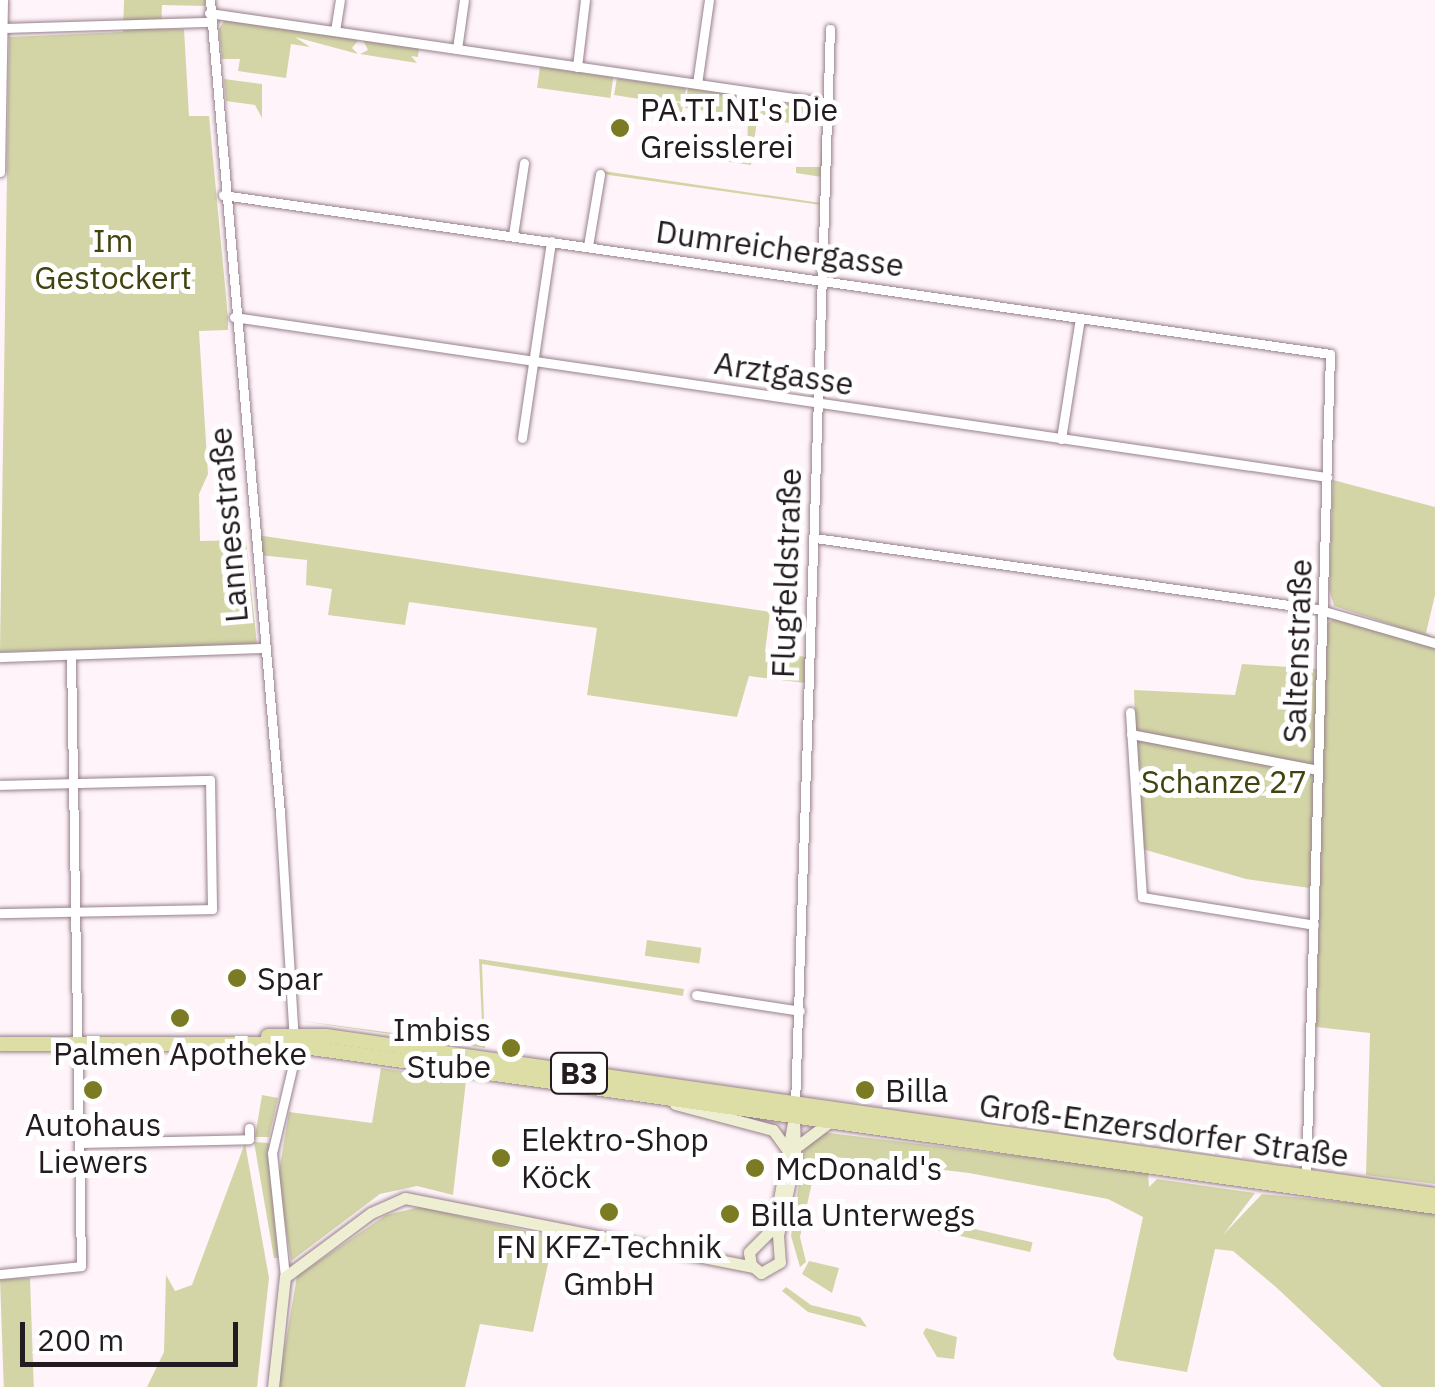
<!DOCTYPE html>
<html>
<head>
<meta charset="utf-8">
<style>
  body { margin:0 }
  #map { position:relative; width:1435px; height:1387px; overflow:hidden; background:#fff4fa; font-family:"IBM Plex Sans",sans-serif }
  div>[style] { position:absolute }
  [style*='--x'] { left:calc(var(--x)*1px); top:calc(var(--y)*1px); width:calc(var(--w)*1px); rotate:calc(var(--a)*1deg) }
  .green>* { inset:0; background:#d3d5a7; transform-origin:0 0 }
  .roads { filter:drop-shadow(0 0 2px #98808c) drop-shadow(0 0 2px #98808c) }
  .street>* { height:9px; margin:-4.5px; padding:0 4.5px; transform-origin:4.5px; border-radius:4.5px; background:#fff }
  .secondary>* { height:11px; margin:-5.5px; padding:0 5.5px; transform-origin:5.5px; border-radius:5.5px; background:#eeeed2 }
  .primary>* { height:14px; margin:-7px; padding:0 7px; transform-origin:7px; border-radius:7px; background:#dddda6 }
  .dots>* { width:28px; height:28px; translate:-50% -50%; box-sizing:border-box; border:5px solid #fff; border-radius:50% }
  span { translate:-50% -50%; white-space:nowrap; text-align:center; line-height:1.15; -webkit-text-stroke:10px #fff; paint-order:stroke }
  .shield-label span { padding:2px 8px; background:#fff; border:2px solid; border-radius:8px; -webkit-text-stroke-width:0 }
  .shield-label { font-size:30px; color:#241b20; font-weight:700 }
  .poi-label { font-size:32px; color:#241b20 }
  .left { translate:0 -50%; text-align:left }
  .right { translate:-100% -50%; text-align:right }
  .park-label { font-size:32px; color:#43430f }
  .street-label { font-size:32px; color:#241b20 }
  .scale { position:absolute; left:20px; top:1322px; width:218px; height:45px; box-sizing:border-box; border:5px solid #241b20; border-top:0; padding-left:12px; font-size:30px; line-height:35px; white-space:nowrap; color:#241b20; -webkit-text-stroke:8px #fff; paint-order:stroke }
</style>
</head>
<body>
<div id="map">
  <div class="green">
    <div style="clip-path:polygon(124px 0,206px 0,205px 6px,162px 5px,161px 29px,184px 29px,189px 116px,209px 116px,228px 318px,228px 330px,199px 331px,208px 474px,199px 494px,200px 541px,246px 540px,257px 645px,0 652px,9px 37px,123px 32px)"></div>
    <div style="clip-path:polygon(226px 18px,361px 37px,352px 48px,358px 54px,295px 37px,310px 47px,291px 44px,286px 78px,238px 71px,240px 59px,222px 59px,219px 29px)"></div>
    <div style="clip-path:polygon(362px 38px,419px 46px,418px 57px,411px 56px,417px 63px,360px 54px,368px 50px)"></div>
    <div style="left:540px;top:67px;width:74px;height:21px;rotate:8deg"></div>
    <div style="clip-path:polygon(617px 78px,686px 88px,684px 102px,666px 100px,683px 104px,681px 121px,673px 120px,672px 104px,614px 95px)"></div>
    <div style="clip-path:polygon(224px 79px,262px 84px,262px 118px,255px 105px,226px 101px)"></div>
    <div style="clip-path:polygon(688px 88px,760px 98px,751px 165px,723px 161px,747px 156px,748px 116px,685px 108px)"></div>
    <div style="clip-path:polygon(762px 99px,822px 110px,822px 177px,796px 173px,796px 167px,820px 167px,822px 126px,800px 118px,798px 124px,760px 119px)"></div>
    <div style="clip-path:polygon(603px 171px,821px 203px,821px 205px,602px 174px)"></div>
    <div style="clip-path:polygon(1333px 480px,1435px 507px,1435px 595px,1426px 633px,1435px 639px,1334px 606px,1329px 589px)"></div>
    <div style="clip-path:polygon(257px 535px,770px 612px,765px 652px,806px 657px,805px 683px,749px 676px,737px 717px,587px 695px,597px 628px,409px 602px,405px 625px,328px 615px,332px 589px,306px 585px,307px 560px,259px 555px)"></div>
    <div style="clip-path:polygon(1334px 618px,1435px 647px,1435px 1184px,1366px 1175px,1370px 1033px,1316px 1027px,1327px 624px)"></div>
    <div style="clip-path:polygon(1242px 664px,1318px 669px,1310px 888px,1246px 879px,1139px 848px,1134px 690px,1235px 695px)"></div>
    <div style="left:647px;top:940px;width:55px;height:16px;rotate:8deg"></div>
    <div style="clip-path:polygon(479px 959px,684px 989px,683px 996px,482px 964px,485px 1048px,295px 1020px,483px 1045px)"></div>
    <div style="clip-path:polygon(381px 1068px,466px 1081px,453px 1195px,417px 1186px,380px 1194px,291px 1261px,278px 1178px,289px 1112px,372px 1123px)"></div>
    <div style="clip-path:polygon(262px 1095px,278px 1098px,269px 1137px,255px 1137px)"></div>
    <div style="clip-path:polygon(821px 1132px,1148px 1172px,1149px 1187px,1157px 1179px,1255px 1193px,1223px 1235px,1262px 1194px,1435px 1211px,1435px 1387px,1382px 1387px,1277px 1288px,1233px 1251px,1215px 1249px,1187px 1372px,1117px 1360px,1113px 1355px,1143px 1217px,1108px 1199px,969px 1173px,818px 1155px,800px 1237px,806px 1262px,800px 1267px,791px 1236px,804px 1149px)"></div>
    <div style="clip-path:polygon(254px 1142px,269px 1143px,279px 1258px,274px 1258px)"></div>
    <div style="clip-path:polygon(245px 1143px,269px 1278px,257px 1387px,147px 1387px,164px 1352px,166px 1275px,175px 1291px,192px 1285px)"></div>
    <div style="clip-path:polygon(420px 1207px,554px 1237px,533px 1332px,480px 1324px,465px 1387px,278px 1387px,297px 1276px,386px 1215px)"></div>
    <div style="left:940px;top:1221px;width:95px;height:10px;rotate:13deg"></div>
    <div style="clip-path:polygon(809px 1261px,839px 1268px,832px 1293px,802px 1274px)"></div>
    <div style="left:30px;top:1278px;width:109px;height:30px;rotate:88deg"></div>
    <div style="clip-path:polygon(786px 1287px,811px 1305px,860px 1317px,867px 1327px,808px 1312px,782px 1291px)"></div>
    <div style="clip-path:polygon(926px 1328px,957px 1337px,954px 1359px,937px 1357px,923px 1333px)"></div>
  </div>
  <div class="roads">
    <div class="street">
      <div style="--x:210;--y:0;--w:816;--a:85.08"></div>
      <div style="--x:280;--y:813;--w:243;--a:86.5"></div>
      <div style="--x:295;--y:1056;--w:100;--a:103.3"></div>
      <div style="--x:272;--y:1153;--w:125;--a:84"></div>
      <div style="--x:209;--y:13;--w:626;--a:8.27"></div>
      <div style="--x:0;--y:28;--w:208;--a:-1.7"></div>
      <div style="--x:335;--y:31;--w:31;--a:-81"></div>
      <div style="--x:457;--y:49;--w:49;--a:-81.9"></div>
      <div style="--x:577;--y:67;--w:67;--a:-83.2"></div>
      <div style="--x:697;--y:84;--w:85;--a:-81.9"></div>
      <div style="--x:0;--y:172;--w:172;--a:-89"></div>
      <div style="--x:223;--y:195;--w:1118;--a:8.17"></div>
      <div style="--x:1330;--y:354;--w:823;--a:91.67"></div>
      <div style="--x:513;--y:235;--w:73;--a:-81.3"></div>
      <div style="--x:588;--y:246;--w:73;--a:-80.5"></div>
      <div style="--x:234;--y:317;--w:1105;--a:8.33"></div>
      <div style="--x:522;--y:438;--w:199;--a:-81.6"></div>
      <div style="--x:1061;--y:439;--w:122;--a:-81.1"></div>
      <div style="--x:815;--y:538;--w:507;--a:8.05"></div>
      <div style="--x:1317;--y:609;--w:123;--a:16.1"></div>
      <div style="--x:0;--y:657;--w:264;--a:-2"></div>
      <div style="--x:1130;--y:712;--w:185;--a:86.3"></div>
      <div style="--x:1142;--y:897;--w:174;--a:9.2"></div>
      <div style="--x:1131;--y:734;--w:190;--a:10.9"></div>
      <div style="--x:0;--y:785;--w:210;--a:-1.4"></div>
      <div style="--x:210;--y:780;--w:129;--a:89.1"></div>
      <div style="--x:212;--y:909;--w:212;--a:178.9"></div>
      <div style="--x:696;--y:995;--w:105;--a:8.7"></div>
      <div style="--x:795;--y:1105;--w:1077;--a:-88.14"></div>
      <div style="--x:79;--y:1143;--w:170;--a:-1.3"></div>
      <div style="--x:249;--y:1139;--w:11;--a:-90"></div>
      <div style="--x:0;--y:1274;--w:81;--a:-5.6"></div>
      <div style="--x:81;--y:1266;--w:610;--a:-90.94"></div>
    </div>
    <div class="secondary">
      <div style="--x:675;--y:1104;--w:101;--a:14.9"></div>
      <div style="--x:773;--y:1130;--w:24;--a:54"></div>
      <div style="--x:794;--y:1120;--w:38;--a:88"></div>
      <div style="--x:795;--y:1158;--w:79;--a:102.4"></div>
      <div style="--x:778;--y:1235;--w:27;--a:86"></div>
      <div style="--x:780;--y:1262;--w:22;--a:150"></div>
      <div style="--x:761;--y:1273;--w:13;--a:-141"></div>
      <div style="--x:751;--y:1265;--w:13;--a:-99"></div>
      <div style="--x:749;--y:1252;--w:35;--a:-45"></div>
      <div style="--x:774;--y:1227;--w:117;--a:-79.7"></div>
      <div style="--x:799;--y:1145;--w:35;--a:-37"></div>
      <div style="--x:273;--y:1387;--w:111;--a:-83.8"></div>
      <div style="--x:285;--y:1277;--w:107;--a:-36.7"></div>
      <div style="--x:371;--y:1213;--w:37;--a:-24"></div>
      <div style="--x:405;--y:1198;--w:354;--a:11.2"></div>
    </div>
    <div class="primary">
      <div style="--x:268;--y:1036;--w:58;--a:0"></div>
      <div style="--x:326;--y:1036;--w:1120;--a:8.16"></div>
      <div style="--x:0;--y:1044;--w:283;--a:0"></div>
      <div style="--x:283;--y:1044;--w:1163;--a:8.05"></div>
    </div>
  </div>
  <div class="dots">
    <div style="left:620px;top:128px;background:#7b7b23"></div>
    <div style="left:237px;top:978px;background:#7b7b23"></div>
    <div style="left:180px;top:1018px;background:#7b7b23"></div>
    <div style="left:511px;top:1048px;background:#7b7b23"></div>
    <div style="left:93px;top:1090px;background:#7b7b23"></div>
    <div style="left:865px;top:1090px;background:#7b7b23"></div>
    <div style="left:501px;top:1158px;background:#7b7b23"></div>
    <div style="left:755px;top:1168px;background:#7b7b23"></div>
    <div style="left:609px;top:1212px;background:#7b7b23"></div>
    <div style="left:730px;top:1214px;background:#7b7b23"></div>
  </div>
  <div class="shield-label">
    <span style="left:579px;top:1073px">B3</span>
  </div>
  <div class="poi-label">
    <span class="left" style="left:640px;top:128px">PA.TI.NI's Die<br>Greisslerei</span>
    <span class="left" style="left:257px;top:978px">Spar</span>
    <span class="right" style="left:491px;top:1048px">Imbiss<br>Stube</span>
    <span style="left:180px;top:1053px">Palmen Apotheke</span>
    <span class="left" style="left:885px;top:1090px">Billa</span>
    <span style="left:93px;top:1143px">Autohaus<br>Liewers</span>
    <span class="left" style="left:521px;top:1158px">Elektro-Shop<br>Köck</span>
    <span class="left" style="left:775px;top:1168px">McDonald's</span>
    <span class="left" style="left:750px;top:1214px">Billa Unterwegs</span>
    <span style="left:609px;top:1265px">FN KFZ-Technik<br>GmbH</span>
  </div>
  <div class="park-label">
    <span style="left:113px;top:259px">Im<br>Gestockert</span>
    <span style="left:1224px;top:781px">Schanze 27</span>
  </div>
  <div class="street-label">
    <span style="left:780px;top:248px;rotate:8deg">Dumreichergasse</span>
    <span style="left:784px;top:373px;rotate:9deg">Arztgasse</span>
    <span style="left:228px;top:525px;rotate:-95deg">Lannesstraße</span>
    <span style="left:786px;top:573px;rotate:-88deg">Flugfeldstraße</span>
    <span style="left:1297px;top:651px;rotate:-88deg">Saltenstraße</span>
    <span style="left:1164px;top:1130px;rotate:8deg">Groß-Enzersdorfer Straße</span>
  </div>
  <div class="scale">200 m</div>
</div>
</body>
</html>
